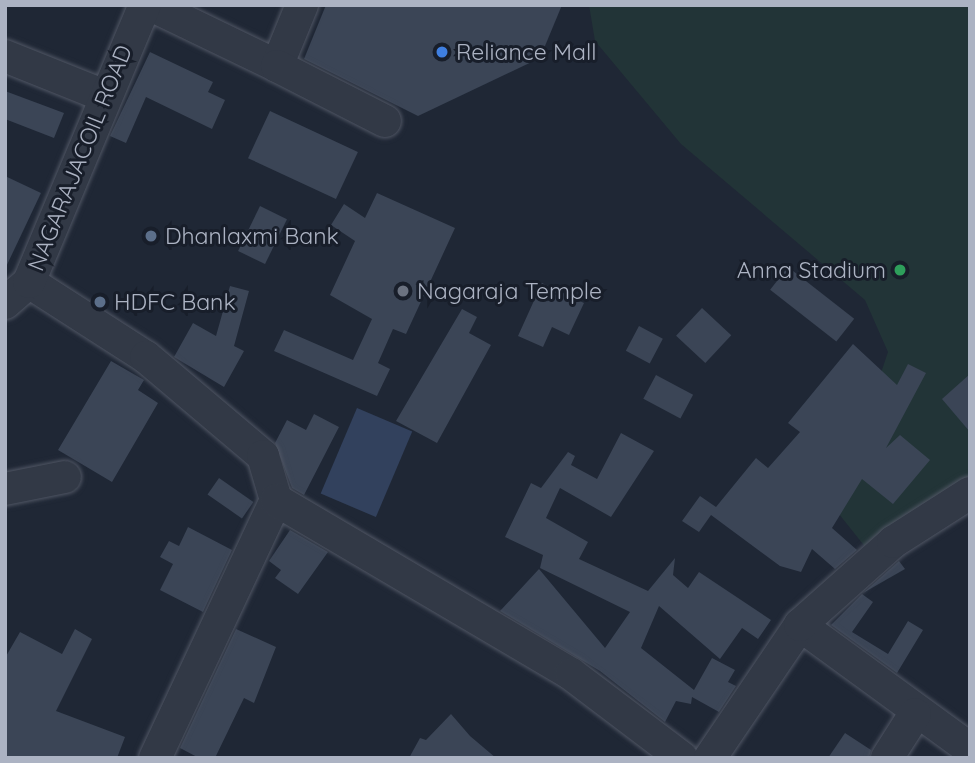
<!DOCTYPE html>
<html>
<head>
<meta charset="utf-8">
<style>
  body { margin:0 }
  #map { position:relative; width:975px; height:763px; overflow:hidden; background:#1f2735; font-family:Quicksand,sans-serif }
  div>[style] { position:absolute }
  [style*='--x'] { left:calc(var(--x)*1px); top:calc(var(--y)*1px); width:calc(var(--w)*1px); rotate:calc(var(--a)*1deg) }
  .green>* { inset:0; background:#223437 }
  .water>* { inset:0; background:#32415d; transform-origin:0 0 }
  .building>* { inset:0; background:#3b4556; transform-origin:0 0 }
  .roads { filter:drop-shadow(0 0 2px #505664) drop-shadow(0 0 2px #505664) }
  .minor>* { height:32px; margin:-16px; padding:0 16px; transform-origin:16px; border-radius:16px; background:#323946 }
  .dots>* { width:19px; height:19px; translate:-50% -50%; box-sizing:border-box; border:4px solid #181e2a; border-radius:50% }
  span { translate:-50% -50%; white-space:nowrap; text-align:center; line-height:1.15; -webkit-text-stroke:6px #181e2a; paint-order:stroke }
  .poi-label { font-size:23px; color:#acb3c3 }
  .left { translate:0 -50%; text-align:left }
  .right { translate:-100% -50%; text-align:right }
  .street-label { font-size:23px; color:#acb3c3 }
  .frame { position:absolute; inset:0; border:7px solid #acb3c3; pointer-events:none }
</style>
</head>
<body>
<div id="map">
  <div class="green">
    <div style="clip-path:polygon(589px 5px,970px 5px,970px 475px,870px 553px,835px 509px,888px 352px,865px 300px,681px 144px,595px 41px)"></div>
  </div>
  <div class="water">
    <div style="left:357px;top:408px;width:60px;height:93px;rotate:23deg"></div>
  </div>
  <div class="building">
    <div style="clip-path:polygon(326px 5px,562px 5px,540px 58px,418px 116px,304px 59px)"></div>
    <div style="clip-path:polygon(150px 52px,213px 82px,208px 92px,225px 100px,212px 129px,146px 97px,126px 143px,110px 136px)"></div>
    <div style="clip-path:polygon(5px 91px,64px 113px,54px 138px,5px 119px)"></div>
    <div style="left:270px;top:111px;width:97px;height:52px;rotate:25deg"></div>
    <div style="clip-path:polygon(5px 176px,41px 193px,5px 269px)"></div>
    <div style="clip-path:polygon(377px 193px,455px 228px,406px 334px,393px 329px,378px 363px,390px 369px,377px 396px,274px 351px,284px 330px,353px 360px,372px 319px,330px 295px,355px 241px,331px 225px,344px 204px,365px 218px)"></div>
    <div style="left:260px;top:206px;width:30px;height:50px;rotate:26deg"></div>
    <div style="left:788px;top:267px;width:84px;height:29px;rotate:38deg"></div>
    <div style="clip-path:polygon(542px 283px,584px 303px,569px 335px,552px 327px,543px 347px,518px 336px)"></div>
    <div style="clip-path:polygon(230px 286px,249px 291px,234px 346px,244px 351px,224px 387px,174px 357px,193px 323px,216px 336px)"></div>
    <div style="left:702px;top:308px;width:40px;height:38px;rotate:43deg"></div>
    <div style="clip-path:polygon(462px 309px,477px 317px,469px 333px,491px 345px,437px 443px,396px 421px)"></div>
    <div style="left:639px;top:326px;width:27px;height:28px;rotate:28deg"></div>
    <div style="clip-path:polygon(853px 344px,897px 385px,908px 364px,926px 373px,886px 448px,900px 435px,930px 460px,893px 504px,862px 479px,832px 528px,857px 550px,835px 569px,812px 549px,801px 572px,780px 566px,711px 515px,699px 532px,682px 521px,700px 496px,716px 507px,756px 458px,768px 468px,800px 432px,788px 423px)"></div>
    <div style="clip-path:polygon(111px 361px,144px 380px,138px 390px,158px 403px,112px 482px,58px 450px)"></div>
    <div style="clip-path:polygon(970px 374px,970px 432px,942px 399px)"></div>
    <div style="left:656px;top:375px;width:42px;height:27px;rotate:28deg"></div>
    <div style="clip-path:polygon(314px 414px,339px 427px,304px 495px,292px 488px,275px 443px,287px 420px,306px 430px)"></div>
    <div style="clip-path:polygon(621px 433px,654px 451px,611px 517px,560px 488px,546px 518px,588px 542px,579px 559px,648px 591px,675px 558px,673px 575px,688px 588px,699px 572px,771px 620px,758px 639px,742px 628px,720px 659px,659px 606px,641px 648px,694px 690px,712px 658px,735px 670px,728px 682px,736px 686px,719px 712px,692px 697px,691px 704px,676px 701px,665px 722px,600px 671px,500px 611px,539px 569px,605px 648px,630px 612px,540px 568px,543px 555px,505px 537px,531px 483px,541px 488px,568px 452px,575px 456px,571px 465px,597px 479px)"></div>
    <div style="left:219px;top:478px;width:42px;height:20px;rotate:35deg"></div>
    <div style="clip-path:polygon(188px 527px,232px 550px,203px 612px,160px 590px,173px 564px,160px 557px,169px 541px,179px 546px)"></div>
    <div style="clip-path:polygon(290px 530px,328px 552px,298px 594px,275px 578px,281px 570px,269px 561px)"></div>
    <div style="clip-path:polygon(899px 561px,905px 569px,863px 593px)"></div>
    <div style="clip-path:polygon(862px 594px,873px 602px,852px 632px,888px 654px,908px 621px,923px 630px,897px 673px,831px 625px)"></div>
    <div style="clip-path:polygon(75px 629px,92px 639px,56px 711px,125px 737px,117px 758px,5px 758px,5px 658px,20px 632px,62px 654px)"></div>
    <div style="clip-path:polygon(236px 629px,276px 647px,254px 703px,244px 698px,215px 758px,199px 758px,180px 748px)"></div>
    <div style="clip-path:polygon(451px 714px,470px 736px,496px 758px,409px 758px,420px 738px,426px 740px)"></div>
    <div style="clip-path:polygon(845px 733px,871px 750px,869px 758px,828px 758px)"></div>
  </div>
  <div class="roads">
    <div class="minor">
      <div style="--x:151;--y:5;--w:140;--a:25.8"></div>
      <div style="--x:277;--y:66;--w:66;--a:-67.7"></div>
      <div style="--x:5;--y:56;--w:108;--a:21.8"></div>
      <div style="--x:277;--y:66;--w:121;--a:27"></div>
      <div style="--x:29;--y:282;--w:139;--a:32.7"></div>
      <div style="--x:146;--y:357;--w:153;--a:40.2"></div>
      <div style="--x:263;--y:456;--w:46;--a:73.5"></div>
      <div style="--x:276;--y:500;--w:285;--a:115.1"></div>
      <div style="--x:5;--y:303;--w:32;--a:-41"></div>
      <div style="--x:29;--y:282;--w:300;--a:-67.3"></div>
      <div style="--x:5;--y:489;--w:61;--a:-11.3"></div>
      <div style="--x:276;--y:500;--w:342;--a:30.5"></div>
      <div style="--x:571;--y:674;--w:139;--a:37.1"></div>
      <div style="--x:800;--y:625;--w:210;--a:36.1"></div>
      <div style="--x:710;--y:758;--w:161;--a:-55.9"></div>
      <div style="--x:800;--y:625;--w:125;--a:-41.7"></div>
      <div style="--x:893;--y:542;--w:91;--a:-32.5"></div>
      <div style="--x:887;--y:758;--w:52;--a:-57.5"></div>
    </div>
  </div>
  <div class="dots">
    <div style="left:442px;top:52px;background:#3f7fe0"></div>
    <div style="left:151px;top:236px;background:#5c6f8a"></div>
    <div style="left:900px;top:270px;background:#2e9e5b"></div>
    <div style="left:403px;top:291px;background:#6b7280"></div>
    <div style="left:100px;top:302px;background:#5c6f8a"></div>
  </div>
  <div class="poi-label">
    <span class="left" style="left:456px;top:52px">Reliance Mall</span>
    <span class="left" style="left:165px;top:236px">Dhanlaxmi Bank</span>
    <span class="right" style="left:886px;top:270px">Anna Stadium</span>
    <span class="left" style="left:417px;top:291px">Nagaraja Temple</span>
    <span class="left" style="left:114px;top:302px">HDFC Bank</span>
  </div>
  <div class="street-label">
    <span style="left:80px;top:158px;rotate:-68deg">NAGARAJACOIL ROAD</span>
  </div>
  <div class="frame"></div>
</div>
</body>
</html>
